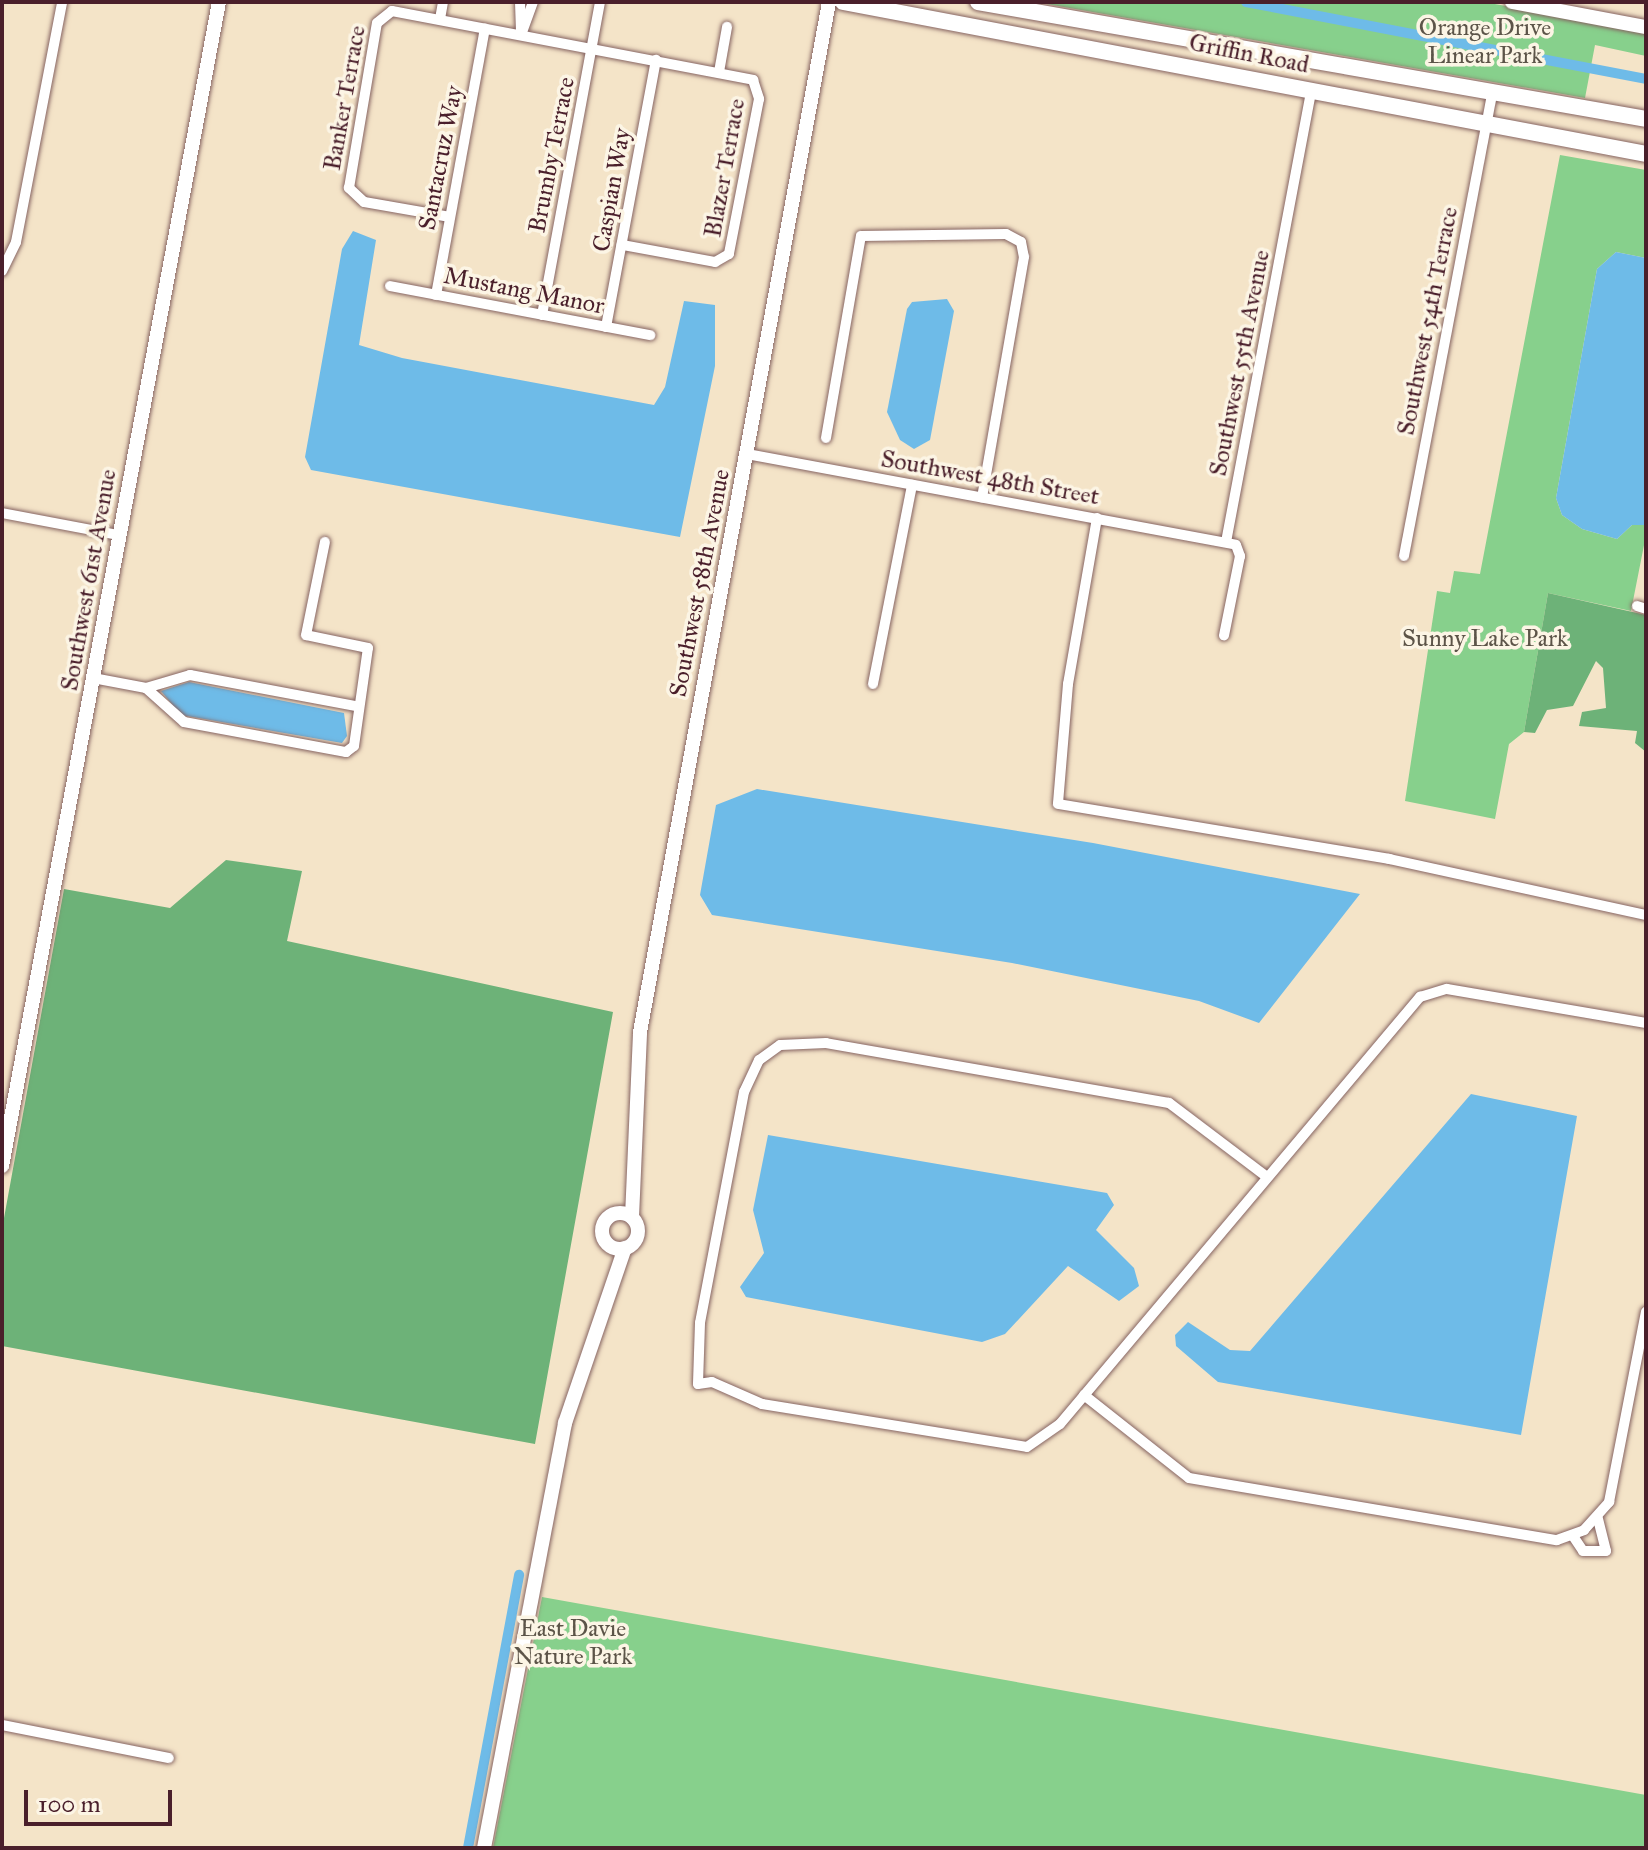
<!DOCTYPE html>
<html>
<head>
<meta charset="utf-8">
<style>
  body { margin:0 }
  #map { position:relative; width:1648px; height:1850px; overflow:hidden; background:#f4e4c8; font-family:"IM FELL Great Primer",serif }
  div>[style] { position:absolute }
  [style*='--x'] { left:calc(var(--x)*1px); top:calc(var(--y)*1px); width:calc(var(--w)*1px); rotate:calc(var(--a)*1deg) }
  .green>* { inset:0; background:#87d08c }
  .forest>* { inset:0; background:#6db278 }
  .water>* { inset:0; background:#6ebbe8 }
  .canal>* { height:10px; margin:-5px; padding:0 5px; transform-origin:5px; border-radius:5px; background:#6ebbe8 }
  .roads { filter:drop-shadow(0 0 2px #866462) drop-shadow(0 0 2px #866462) }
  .street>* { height:10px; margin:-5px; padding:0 5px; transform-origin:5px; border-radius:5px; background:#fff }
  .secondary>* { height:14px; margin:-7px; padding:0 7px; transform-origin:7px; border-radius:7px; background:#fff }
  .secondary>.ring { margin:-7px; padding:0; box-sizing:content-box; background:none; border:14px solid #fff; border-radius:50% }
  .primary>* { height:16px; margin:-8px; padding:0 8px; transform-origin:8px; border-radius:8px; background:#fff }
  span { translate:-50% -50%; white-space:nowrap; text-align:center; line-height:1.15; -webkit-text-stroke:7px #fcf5e5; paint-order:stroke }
  .park-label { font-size:24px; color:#5c5448 }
  .street-label { font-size:24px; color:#4a1f2b }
  .frame { position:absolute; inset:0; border:4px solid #4a1f2b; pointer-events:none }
  .scale { position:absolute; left:24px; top:1790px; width:148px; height:36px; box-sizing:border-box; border:4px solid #4a1f2b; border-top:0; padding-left:10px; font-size:24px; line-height:28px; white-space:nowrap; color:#4a1f2b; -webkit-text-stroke:6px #fcf5e5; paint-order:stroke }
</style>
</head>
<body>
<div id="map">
  <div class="green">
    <div style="clip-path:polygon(1035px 2px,1484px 2px,1646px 32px,1646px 56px,1595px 45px,1585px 98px)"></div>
    <div style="clip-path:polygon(1560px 155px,1646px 170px,1646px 258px,1616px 252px,1597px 269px,1556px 498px,1562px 515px,1582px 529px,1617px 539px,1632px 525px,1646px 525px,1646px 535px,1631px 611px,1548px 593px,1524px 732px,1509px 744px,1495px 819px,1405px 801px,1437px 591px,1450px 593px,1454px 571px,1480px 574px)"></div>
    <div style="clip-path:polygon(542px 1597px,1646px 1795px,1646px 1848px,493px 1848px)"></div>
  </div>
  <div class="forest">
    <div style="clip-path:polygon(1548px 593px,1646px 615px,1646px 752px,1635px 743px,1637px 731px,1579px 726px,1582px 712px,1606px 708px,1603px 668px,1596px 661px,1573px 706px,1547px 710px,1535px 733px,1524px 732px)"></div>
    <div style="clip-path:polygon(226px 860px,302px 871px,287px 941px,613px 1012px,535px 1444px,2px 1346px,2px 1229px,64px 889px,170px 908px)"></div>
  </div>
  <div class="water">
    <div style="clip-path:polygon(353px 231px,376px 240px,359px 345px,402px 358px,654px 405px,665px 387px,684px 301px,715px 305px,715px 366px,680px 537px,311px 470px,305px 457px,342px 249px)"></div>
    <div style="clip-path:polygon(1616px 252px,1646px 258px,1646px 525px,1632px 525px,1617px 539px,1582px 529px,1562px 515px,1556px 498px,1597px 269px)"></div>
    <div style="clip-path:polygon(947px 299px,954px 311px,930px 440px,914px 449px,900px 440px,887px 412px,907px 309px,912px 302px)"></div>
    <div style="clip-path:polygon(189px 682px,344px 713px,347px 736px,342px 743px,181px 715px,161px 691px)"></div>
    <div style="clip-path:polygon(757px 789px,1093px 843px,1360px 894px,1259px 1023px,1199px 1001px,1012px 963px,712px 915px,700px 895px,716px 805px)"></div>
    <div style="clip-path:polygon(1471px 1094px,1577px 1116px,1521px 1435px,1218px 1382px,1176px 1346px,1175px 1335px,1188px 1322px,1230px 1350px,1250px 1351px)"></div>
    <div style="clip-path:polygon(768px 1135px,1107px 1193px,1114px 1205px,1096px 1230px,1134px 1268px,1139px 1286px,1119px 1301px,1068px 1266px,1005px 1334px,982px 1342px,746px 1297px,740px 1287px,764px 1253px,753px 1210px)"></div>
  </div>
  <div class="canal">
    <div style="--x:1246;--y:2;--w:407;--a:10.9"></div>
    <div style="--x:468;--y:1848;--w:278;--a:-79.4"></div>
  </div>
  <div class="roads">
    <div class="street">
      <div style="--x:520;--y:2;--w:33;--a:88"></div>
      <div style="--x:440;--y:19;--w:17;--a:-80"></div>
      <div style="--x:521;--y:35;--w:35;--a:-70"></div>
      <div style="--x:719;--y:72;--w:46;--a:-79.9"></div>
      <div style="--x:450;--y:217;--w:87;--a:-170.1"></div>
      <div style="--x:364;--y:202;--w:21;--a:-137"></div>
      <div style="--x:349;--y:188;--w:167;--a:-80.4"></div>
      <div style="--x:377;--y:23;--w:19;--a:-39"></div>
      <div style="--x:392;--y:11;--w:368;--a:10.8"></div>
      <div style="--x:753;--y:80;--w:20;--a:72"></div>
      <div style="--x:759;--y:99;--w:158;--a:101"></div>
      <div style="--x:729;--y:254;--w:16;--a:150"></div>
      <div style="--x:715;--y:262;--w:95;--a:-169.6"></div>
      <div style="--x:2;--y:271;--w:32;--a:-64"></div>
      <div style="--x:16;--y:242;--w:244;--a:-79.1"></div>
      <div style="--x:390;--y:286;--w:265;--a:10.7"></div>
      <div style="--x:436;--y:295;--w:271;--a:-79.6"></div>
      <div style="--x:542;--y:315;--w:318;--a:-79.5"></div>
      <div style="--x:606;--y:327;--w:272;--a:-79.4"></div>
      <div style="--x:826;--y:438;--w:205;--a:-80.2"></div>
      <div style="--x:861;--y:236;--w:145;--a:-0.8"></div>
      <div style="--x:1006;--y:234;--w:17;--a:28"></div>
      <div style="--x:1021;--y:242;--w:15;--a:79"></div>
      <div style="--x:1024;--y:257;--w:244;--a:99.9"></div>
      <div style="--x:747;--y:454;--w:497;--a:10.5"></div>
      <div style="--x:1236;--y:545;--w:12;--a:70"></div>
      <div style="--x:1240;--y:556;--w:81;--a:101.4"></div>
      <div style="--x:2;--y:513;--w:118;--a:10.7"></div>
      <div style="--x:1097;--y:518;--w:169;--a:99.9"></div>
      <div style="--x:1068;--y:684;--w:120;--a:94.8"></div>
      <div style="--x:1058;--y:804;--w:336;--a:9.4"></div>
      <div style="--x:1389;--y:859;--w:263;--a:12.3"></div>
      <div style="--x:1226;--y:542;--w:460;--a:-79.3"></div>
      <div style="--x:1404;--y:556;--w:471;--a:-79.2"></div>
      <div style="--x:1637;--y:606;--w:9;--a:18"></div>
      <div style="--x:93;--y:678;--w:54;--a:10.7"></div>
      <div style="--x:146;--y:688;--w:46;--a:-16.5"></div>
      <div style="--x:190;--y:675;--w:169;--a:10.6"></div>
      <div style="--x:873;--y:684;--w:203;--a:-78.9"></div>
      <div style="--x:146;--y:688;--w:51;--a:41.8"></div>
      <div style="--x:184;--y:722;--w:165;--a:10.5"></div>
      <div style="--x:346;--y:752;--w:10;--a:-37"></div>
      <div style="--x:354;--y:746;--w:99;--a:-81.9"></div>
      <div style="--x:368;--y:648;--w:63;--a:-168.2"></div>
      <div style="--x:306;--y:635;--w:95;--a:-78.5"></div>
      <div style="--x:1267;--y:1177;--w:123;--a:-142.9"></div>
      <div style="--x:1169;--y:1103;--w:348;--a:-170.1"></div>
      <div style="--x:826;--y:1043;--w:46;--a:177.5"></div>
      <div style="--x:780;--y:1045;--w:26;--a:144"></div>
      <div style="--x:759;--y:1060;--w:35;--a:115"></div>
      <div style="--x:744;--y:1092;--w:235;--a:100.8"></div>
      <div style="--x:700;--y:1323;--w:61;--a:91.9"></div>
      <div style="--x:698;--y:1384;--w:14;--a:-8"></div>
      <div style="--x:712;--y:1382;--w:55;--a:23.7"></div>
      <div style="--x:762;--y:1404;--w:268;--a:9.2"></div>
      <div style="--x:1027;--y:1447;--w:40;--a:-34.9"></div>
      <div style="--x:1060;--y:1424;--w:559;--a:-49.87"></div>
      <div style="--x:1420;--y:997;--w:28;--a:-17"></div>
      <div style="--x:1447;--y:989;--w:202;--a:9.7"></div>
      <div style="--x:1084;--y:1395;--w:134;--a:38.3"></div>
      <div style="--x:1189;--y:1478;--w:373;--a:9.6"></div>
      <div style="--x:1557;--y:1540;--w:29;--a:-20"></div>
      <div style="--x:1584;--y:1530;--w:38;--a:-48"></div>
      <div style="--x:1609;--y:1502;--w:194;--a:-79"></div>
      <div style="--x:1573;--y:1536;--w:18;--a:56"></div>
      <div style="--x:1583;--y:1551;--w:23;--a:0"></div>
      <div style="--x:1606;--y:1551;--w:34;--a:-104"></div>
      <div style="--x:2;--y:1725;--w:170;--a:11.2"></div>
    </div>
    <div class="secondary">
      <div style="--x:1512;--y:2;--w:136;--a:10.6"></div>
      <div style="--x:2;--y:1166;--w:1184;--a:-79.44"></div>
      <div class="ring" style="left:602px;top:1213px;width:22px;height:22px"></div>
      <div style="--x:632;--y:1217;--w:185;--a:-87.5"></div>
      <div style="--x:640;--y:1032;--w:1047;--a:-79.6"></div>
      <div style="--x:484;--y:1848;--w:433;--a:-79.2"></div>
      <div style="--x:565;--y:1423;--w:185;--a:-71.1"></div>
    </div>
    <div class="primary">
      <div style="--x:843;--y:2;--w:817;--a:10.72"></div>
      <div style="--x:978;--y:2;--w:678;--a:9.93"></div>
    </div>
  </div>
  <div class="park-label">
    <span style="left:1485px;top:42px">Orange Drive<br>Linear Park</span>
    <span style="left:1485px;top:639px">Sunny Lake Park</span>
    <span style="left:573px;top:1643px">East Davie<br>Nature Park</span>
  </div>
  <div class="street-label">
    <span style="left:1249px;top:54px;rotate:11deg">Griffin Road</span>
    <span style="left:345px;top:98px;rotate:-80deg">Banker Terrace</span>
    <span style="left:552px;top:155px;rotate:-79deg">Brumby Terrace</span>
    <span style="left:441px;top:158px;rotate:-79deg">Santacruz Way</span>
    <span style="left:725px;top:168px;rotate:-80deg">Blazer Terrace</span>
    <span style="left:612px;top:190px;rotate:-80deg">Caspian Way</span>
    <span style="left:524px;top:291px;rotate:11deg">Mustang Manor</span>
    <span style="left:1428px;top:321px;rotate:-79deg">Southwest 54th Terrace</span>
    <span style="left:1240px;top:363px;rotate:-79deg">Southwest 55th Avenue</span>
    <span style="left:990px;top:478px;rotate:10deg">Southwest 48th Street</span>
    <span style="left:89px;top:580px;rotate:-80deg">Southwest 61st Avenue</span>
    <span style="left:700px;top:583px;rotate:-79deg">Southwest 58th Avenue</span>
  </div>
  <div class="frame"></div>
  <div class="scale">100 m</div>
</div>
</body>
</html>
